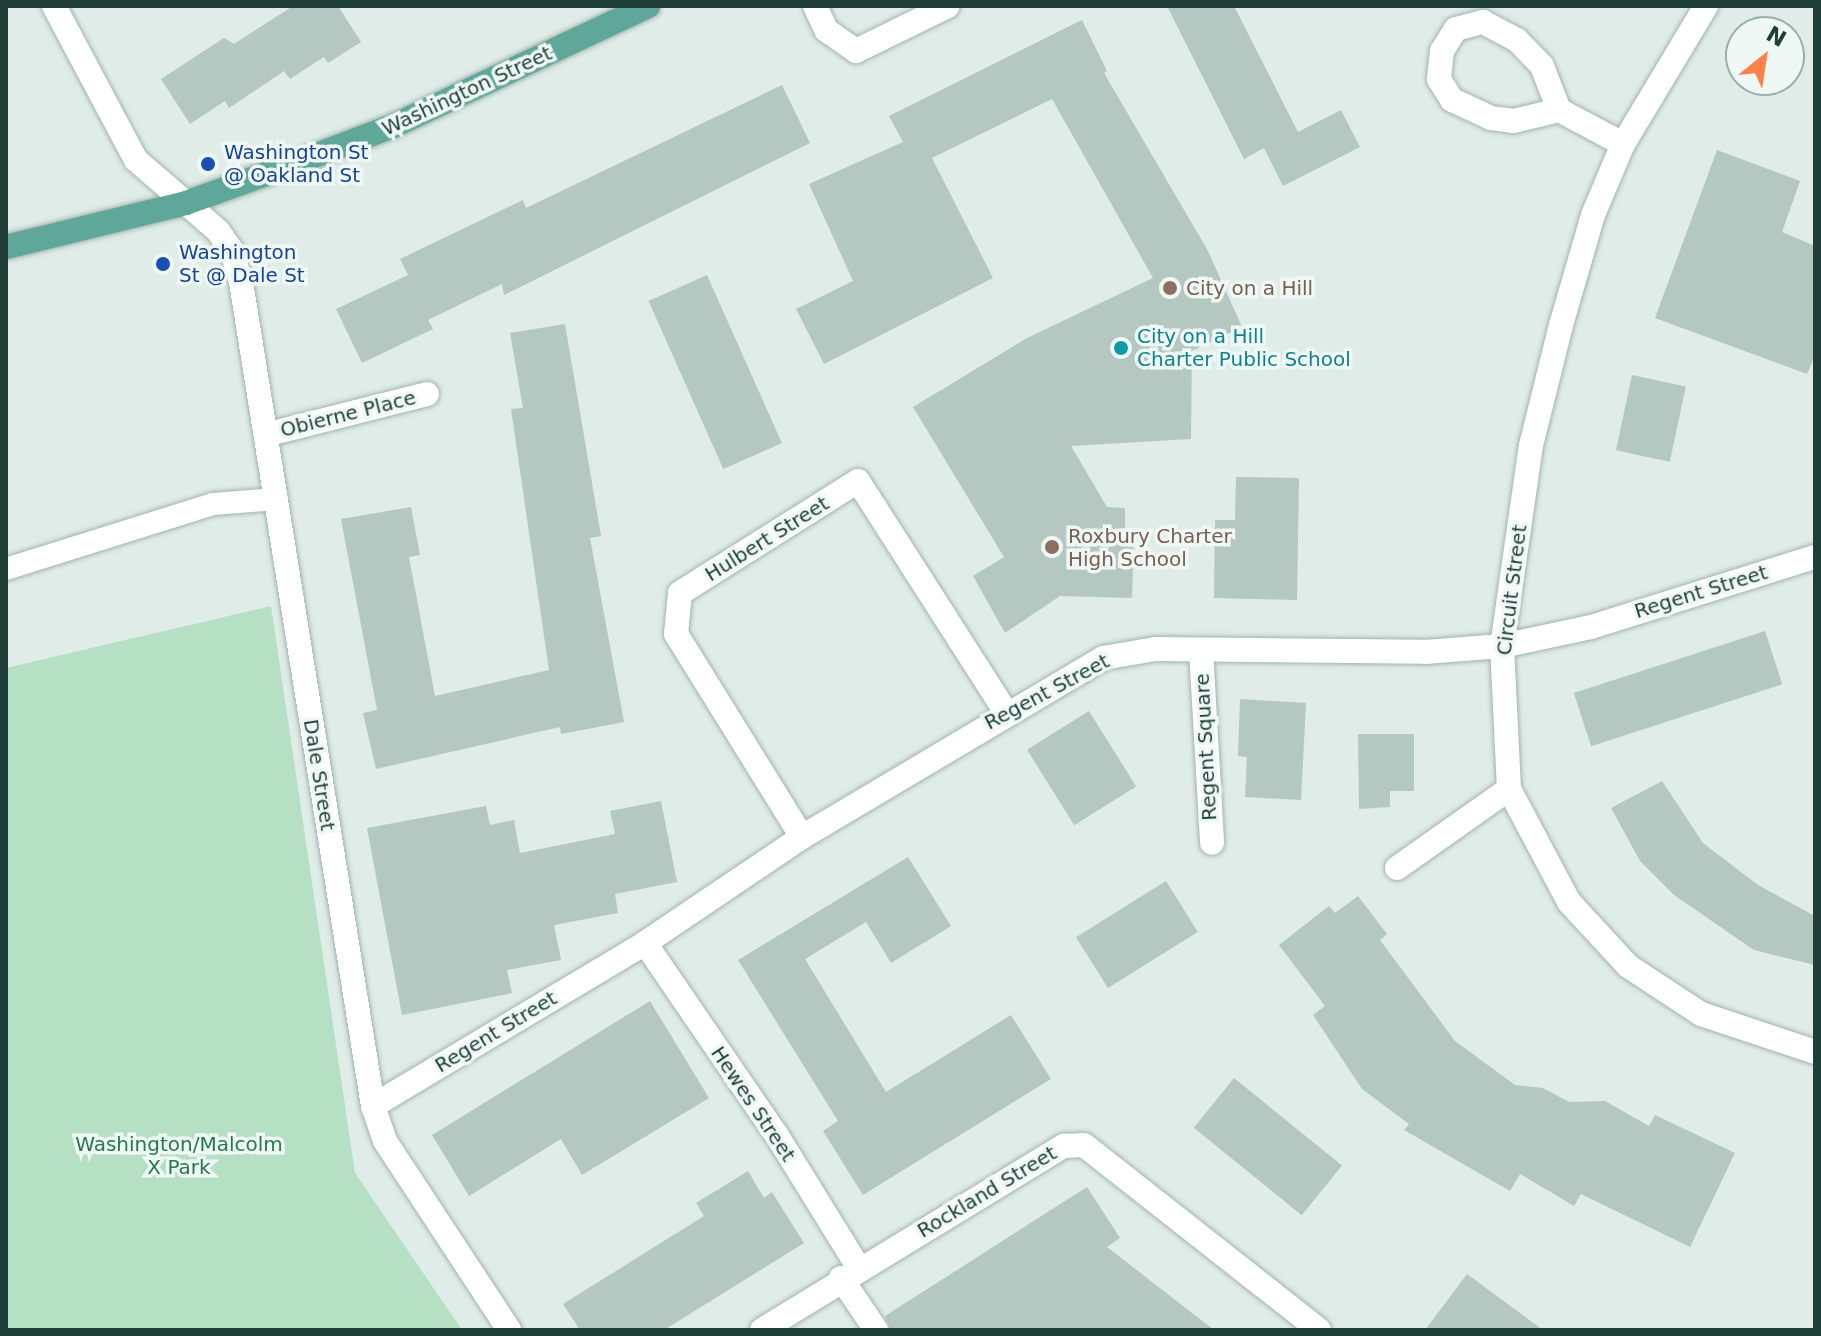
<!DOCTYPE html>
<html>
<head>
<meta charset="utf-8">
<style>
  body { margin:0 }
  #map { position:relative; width:1821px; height:1336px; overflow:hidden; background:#dfece7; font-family:"DejaVu Sans",sans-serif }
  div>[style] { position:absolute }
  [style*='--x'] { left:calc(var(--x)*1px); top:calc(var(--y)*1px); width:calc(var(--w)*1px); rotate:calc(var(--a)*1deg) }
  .green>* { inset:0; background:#b5e0c3 }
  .building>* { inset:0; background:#b4c7c0; transform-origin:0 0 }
  .roads { filter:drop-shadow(0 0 2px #a1b4af) drop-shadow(0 0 2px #a1b4af) }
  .service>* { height:22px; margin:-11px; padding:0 11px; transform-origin:11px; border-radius:11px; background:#fff }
  .minor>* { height:24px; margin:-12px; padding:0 12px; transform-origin:12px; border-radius:12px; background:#fff }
  .tertiary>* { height:24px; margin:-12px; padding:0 12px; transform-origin:12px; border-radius:12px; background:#fff }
  .primary>* { height:24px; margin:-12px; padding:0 12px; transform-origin:12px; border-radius:12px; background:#5ea799 }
  .dots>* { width:22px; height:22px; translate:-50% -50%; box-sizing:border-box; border:4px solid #f0f8f5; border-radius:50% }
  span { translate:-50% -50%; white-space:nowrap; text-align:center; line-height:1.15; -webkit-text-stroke:7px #f0f8f5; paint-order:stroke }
  .street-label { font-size:20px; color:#1e3e37 }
  .transit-label { font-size:20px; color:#164399 }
  .left { translate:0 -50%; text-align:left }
  .education-label { font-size:20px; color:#785e54 }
  .culture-label { font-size:20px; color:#0d838f }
  .park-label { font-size:20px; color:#237a4a }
  .frame { position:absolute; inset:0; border:8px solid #1e3e37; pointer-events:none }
  .north { position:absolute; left:1725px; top:16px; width:80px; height:80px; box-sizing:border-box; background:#f0f8f5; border:2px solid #9caea9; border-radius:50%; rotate:30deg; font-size:22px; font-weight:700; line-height:32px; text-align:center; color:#1e3e37 }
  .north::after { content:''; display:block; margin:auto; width:28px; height:36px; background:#ff814a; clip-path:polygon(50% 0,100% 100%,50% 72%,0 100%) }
</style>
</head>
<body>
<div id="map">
  <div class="green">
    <div style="clip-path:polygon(271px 606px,355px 1173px,462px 1330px,6px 1330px,6px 668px)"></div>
  </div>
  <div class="building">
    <div style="clip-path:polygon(293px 6px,338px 6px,361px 42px,328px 63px,324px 57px,290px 79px,284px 71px,229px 108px,225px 101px,190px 124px,161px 79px,224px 38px,234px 44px)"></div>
    <div style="clip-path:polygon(1167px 6px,1234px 6px,1298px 132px,1341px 110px,1360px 147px,1283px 186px,1264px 148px,1244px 159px)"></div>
    <div style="clip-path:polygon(1082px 20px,1107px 71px,1104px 73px,1208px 251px,1242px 327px,1192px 351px,1191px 439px,1071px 446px,1107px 507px,1125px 508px,1125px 529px,1134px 529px,1132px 598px,1060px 596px,1005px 633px,973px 576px,1004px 557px,913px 407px,1027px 338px,1153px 278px,1052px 99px,932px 158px,993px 278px,824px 364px,796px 309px,853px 281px,809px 184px,903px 142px,889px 116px)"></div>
    <div style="clip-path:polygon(782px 85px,810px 143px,504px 295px,502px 284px,428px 320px,433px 329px,362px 363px,336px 309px,408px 275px,400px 259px,523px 200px,526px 208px)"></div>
    <div style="clip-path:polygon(1717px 150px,1800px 181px,1782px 232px,1815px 246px,1815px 355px,1807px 374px,1655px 318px)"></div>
    <div style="left:707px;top:275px;width:184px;height:64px;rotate:66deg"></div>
    <div style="clip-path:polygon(565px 324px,601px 536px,590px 538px,624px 722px,561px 734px,560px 727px,376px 769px,363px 713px,377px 710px,341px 519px,411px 507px,420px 555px,409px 557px,435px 696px,549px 670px,511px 409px,523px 408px,510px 333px)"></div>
    <div style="left:1632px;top:375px;width:55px;height:77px;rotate:12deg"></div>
    <div style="clip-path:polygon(1236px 477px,1299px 478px,1297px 600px,1214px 598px,1215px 520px,1235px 520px)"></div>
    <div style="left:1765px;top:631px;width:56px;height:201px;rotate:72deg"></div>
    <div style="clip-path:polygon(1240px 699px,1306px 703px,1301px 800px,1245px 797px,1247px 757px,1238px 756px)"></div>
    <div style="left:1089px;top:711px;width:89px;height:73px;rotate:58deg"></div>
    <div style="clip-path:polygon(1358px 734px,1414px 734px,1414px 791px,1390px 791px,1390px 807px,1359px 809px)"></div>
    <div style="clip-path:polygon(1662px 781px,1703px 843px,1758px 885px,1815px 916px,1815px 965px,1754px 950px,1674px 895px,1640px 861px,1611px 808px)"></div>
    <div style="clip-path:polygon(661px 801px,677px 882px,615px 894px,618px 913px,554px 925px,561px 960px,507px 970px,512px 993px,402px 1015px,367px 828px,486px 806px,490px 825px,514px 820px,520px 853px,615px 834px,610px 811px)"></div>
    <div style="clip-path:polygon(908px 857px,951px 926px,891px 963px,866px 922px,805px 959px,886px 1092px,1011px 1015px,1051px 1079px,863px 1195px,823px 1131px,838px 1121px,738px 960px)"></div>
    <div style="left:1166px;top:881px;width:60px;height:106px;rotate:58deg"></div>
    <div style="clip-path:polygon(1358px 896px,1387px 934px,1380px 940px,1455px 1041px,1515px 1085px,1543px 1088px,1569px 1102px,1605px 1101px,1649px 1126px,1655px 1115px,1735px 1153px,1690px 1247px,1581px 1194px,1574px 1206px,1520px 1174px,1510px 1191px,1404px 1130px,1409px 1124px,1362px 1089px,1313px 1015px,1325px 1006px,1279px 945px,1329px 906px,1335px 913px)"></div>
    <div style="clip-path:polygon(650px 1001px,709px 1098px,582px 1175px,561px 1139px,469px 1196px,432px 1135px)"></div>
    <div style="left:1234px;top:1078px;width:139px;height:64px;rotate:39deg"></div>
    <div style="clip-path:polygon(748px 1171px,764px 1198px,772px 1192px,804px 1243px,664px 1330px,580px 1330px,563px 1304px,704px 1216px,696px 1203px)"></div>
    <div style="clip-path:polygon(1087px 1187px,1120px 1238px,1107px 1247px,1214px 1330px,891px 1330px,885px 1316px)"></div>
    <div style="clip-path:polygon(1467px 1274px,1543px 1330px,1425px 1330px)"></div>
  </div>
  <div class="roads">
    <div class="service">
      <div style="--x:6;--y:569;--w:217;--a:-17.4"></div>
      <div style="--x:213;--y:504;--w:64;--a:-4.5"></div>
    </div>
    <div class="minor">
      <div style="--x:54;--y:6;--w:174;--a:62"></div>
      <div style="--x:136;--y:160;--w:66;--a:40.7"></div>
      <div style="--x:815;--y:6;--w:26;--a:65"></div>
      <div style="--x:826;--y:30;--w:37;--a:35"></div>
      <div style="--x:856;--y:51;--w:102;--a:-26.1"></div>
      <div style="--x:1706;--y:6;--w:161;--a:121"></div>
      <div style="--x:1623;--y:144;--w:77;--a:112.9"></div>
      <div style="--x:1593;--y:215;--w:115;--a:106.2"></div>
      <div style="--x:1561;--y:325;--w:124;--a:104"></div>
      <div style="--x:1531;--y:445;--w:203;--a:98.2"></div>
      <div style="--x:1502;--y:646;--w:143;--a:87.2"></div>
      <div style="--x:1509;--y:789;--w:128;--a:62"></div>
      <div style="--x:1569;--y:902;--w:87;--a:47.3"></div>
      <div style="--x:1628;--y:966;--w:87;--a:33.3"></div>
      <div style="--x:1701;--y:1014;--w:120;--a:18.4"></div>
      <div style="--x:1483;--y:22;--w:38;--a:28"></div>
      <div style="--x:1517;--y:40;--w:36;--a:46"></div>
      <div style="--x:1542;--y:66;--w:47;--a:68.9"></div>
      <div style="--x:1559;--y:110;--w:46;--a:166.3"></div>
      <div style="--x:1514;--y:121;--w:23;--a:-173"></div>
      <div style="--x:1491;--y:118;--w:43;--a:-155.2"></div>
      <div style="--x:1452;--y:100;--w:25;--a:-122"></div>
      <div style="--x:1439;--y:79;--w:28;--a:-84"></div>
      <div style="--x:1442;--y:51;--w:26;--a:-58"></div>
      <div style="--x:1456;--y:29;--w:28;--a:-15"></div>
      <div style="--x:1559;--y:110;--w:72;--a:28"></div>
      <div style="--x:269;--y:434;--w:163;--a:-14.2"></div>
      <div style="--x:1201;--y:650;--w:193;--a:86.7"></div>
      <div style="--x:802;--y:837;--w:239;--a:-121.8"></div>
      <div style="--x:676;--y:634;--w:41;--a:-84.4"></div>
      <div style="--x:680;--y:593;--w:210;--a:-32.2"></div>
      <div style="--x:858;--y:481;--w:274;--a:57.4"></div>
      <div style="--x:1397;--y:868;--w:137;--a:-35.2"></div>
      <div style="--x:645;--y:943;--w:232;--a:55.6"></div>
      <div style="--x:776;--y:1134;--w:156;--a:58.3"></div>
      <div style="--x:373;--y:1106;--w:317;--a:-30.9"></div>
      <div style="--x:645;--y:943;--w:189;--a:-34"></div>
      <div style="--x:802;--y:837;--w:350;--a:-30.7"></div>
      <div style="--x:1103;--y:658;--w:53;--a:-9.8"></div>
      <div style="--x:1155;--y:649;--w:270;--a:0.6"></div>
      <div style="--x:1425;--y:652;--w:77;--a:-4.5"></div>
      <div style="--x:1502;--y:646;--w:91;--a:-12.1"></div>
      <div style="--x:1591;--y:627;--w:235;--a:-17.4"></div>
      <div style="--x:841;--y:1278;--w:63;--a:56.1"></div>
      <div style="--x:762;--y:1330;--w:354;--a:-31.4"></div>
      <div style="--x:1064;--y:1146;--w:20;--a:-3"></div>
      <div style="--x:1084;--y:1145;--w:299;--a:38.2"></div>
    </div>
    <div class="tertiary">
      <div style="--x:186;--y:203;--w:43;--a:41.2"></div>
      <div style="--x:218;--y:231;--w:24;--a:55"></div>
      <div style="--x:232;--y:251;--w:32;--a:74"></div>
      <div style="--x:241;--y:282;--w:835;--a:80.9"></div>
      <div style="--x:373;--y:1106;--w:37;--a:71"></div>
      <div style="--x:385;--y:1141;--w:226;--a:56.7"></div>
    </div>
    <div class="primary">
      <div style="--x:6;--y:247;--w:185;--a:-13.7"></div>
      <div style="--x:186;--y:203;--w:109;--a:-19.9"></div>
      <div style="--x:288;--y:166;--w:112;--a:-20.9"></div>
      <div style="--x:393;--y:126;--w:282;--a:-25.2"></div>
    </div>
  </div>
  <div class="dots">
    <div style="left:208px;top:164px;background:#1a4fb4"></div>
    <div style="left:163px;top:264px;background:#1a4fb4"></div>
    <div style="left:1170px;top:288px;background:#8d6e63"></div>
    <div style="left:1121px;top:348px;background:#0f9aa8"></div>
    <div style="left:1052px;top:547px;background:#8d6e63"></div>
  </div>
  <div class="street-label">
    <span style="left:467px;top:91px;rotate:-25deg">Washington Street</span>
    <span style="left:348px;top:414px;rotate:-14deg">Obierne Place</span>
    <span style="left:767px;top:539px;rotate:-32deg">Hulbert Street</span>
    <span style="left:1512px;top:590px;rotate:-83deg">Circuit Street</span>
    <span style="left:1701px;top:592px;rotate:-17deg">Regent Street</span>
    <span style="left:1047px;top:692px;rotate:-28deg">Regent Street</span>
    <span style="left:1206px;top:747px;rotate:-93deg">Regent Square</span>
    <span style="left:319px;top:775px;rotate:81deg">Dale Street</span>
    <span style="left:496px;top:1032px;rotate:-31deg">Regent Street</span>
    <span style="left:753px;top:1104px;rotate:56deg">Hewes Street</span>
    <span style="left:987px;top:1192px;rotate:-31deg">Rockland Street</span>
  </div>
  <div class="transit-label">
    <span class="left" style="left:224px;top:164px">Washington St<br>@ Oakland St</span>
    <span class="left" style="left:179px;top:264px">Washington<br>St @ Dale St</span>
  </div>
  <div class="education-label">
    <span class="left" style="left:1186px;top:288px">City on a Hill</span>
    <span class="left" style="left:1068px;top:548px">Roxbury Charter<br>High School</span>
  </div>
  <div class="culture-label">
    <span class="left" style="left:1137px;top:348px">City on a Hill<br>Charter Public School</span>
  </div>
  <div class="park-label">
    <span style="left:179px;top:1156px">Washington/Malcolm<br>X Park</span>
  </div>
  <div class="frame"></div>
  <div class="north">N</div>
</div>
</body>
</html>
